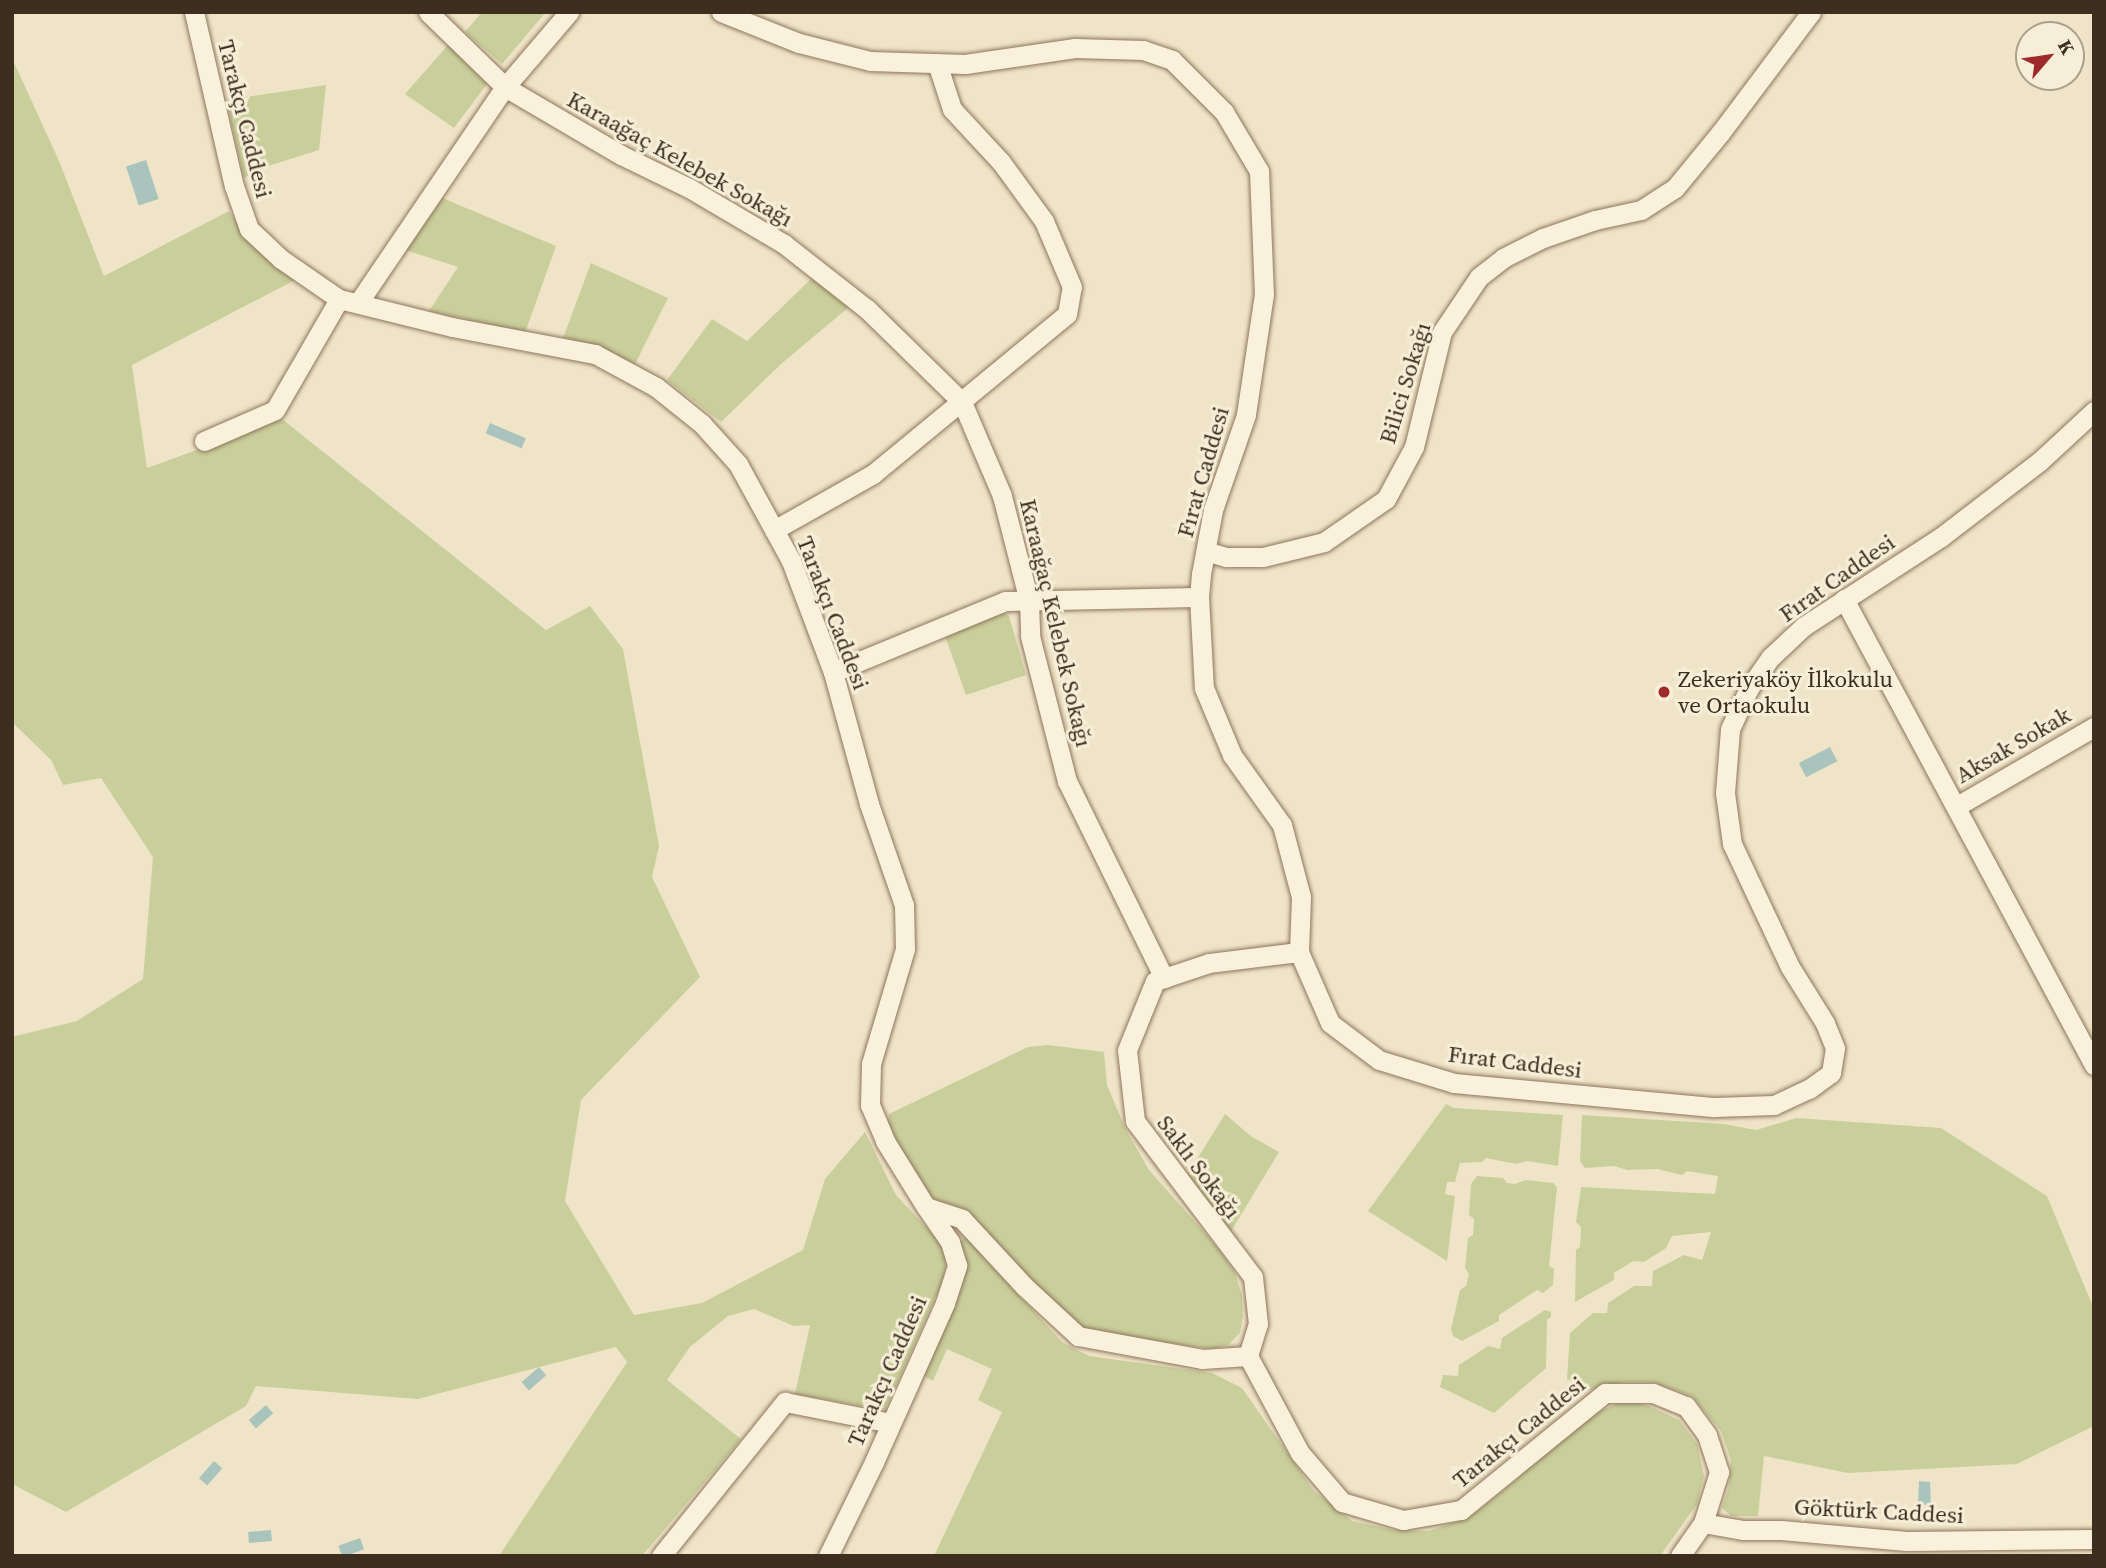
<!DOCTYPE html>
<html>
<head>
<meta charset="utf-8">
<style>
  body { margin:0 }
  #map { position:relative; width:2106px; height:1568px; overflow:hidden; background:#f0e4c8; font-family:"Source Serif 4",serif }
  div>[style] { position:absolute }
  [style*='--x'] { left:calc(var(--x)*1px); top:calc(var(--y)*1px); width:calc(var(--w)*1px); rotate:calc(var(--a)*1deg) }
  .green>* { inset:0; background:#c9cf9b }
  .water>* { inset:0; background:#a9c4bc; transform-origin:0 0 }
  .roads { filter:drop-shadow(0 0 2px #8d765c) drop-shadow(0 0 2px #8d765c) }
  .minor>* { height:19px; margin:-9.5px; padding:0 9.5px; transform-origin:9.5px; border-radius:9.5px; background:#faf1dc }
  .dots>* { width:19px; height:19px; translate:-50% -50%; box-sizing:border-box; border:4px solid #f7eed8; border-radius:50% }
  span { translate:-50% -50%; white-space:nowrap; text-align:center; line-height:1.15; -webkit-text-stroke:6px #f7eed8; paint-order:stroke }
  .street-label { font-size:23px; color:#3d2e20 }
  .poi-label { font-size:23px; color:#3d2e20 }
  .left { translate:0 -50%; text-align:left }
  .frame { position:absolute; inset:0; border:14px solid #3d2e20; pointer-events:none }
  .north { position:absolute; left:2015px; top:21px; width:70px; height:70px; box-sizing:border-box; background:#f7eed8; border:2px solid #ada18e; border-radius:50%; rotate:61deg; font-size:19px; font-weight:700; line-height:28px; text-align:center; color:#3d2e20 }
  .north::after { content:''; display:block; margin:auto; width:24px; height:32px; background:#9e2a2b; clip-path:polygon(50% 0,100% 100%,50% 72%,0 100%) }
</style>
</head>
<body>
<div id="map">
  <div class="green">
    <div style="clip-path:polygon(482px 12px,546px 12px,502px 64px,465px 32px)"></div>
    <div style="clip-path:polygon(448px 45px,487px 84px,454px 128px,405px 94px)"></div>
    <div style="clip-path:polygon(12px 58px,59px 161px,104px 276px,229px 211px,254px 248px,297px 279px,132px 365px,147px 468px,282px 419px,546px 630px,590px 606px,623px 649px,659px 846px,652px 877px,700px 977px,581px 1100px,565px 1201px,634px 1315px,702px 1303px,803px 1250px,825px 1179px,865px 1132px,896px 1195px,944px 1246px,946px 1265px,942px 1283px,885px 1410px,795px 1394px,810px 1325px,794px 1326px,754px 1309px,728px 1316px,690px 1347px,667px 1380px,741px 1439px,642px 1556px,499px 1556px,627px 1362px,616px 1347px,418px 1399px,256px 1386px,246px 1406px,66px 1512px,12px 1484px,12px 1037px,77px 1021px,143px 979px,153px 857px,101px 778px,63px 785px,51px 760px,12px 722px)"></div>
    <div style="clip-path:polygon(326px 85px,319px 150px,265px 167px,244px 178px,226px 100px)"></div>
    <div style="clip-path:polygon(440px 197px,556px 246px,525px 333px,429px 311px,458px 267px,399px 248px)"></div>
    <div style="clip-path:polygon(591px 263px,668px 298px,635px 364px,604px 349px,563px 338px)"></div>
    <div style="clip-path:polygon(813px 277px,849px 307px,781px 364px,721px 422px,667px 380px,712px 319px,747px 341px)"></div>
    <div style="clip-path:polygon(1000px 611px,1009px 616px,1026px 675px,966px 695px,945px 636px)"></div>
    <div style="clip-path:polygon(1048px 1045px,1104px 1052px,1107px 1085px,1126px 1130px,1149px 1170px,1218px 1248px,1235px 1273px,1242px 1295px,1243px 1316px,1240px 1333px,1228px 1345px,1211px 1349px,1081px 1330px,966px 1217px,931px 1197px,887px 1130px,889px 1114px,1028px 1047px)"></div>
    <div style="clip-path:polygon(1446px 1104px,1454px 1108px,1563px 1115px,1558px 1166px,1527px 1161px,1516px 1164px,1486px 1158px,1482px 1162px,1460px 1163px,1455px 1182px,1447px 1182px,1445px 1194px,1455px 1196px,1447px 1261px,1368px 1211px)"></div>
    <div style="clip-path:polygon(1225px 1114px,1252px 1137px,1279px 1152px,1230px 1233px,1183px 1182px)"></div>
    <div style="clip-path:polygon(1582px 1115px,1724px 1124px,1756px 1130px,1796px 1118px,1941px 1128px,2047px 1196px,2094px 1309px,2094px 1426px,2017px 1464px,1848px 1473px,1764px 1456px,1758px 1516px,1731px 1516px,1722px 1508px,1729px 1487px,1731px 1460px,1721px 1431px,1692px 1396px,1651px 1382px,1624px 1382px,1589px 1390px,1567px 1379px,1570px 1333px,1593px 1313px,1607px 1313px,1608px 1303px,1634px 1286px,1652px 1286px,1653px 1271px,1684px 1255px,1702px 1260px,1711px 1232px,1672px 1236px,1666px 1248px,1644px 1262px,1633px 1261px,1614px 1273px,1614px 1280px,1575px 1302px,1576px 1250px,1580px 1247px,1581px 1227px,1576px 1222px,1581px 1187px,1715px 1194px,1718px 1176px,1687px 1171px,1682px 1175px,1657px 1169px,1627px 1170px,1614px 1166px,1585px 1168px,1580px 1161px)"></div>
    <div style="clip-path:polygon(1477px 1176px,1503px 1178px,1507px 1183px,1515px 1184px,1526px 1180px,1553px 1183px,1557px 1187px,1549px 1266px,1554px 1269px,1553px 1285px,1543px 1293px,1537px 1290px,1499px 1315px,1499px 1321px,1462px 1341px,1453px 1336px,1451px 1329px,1460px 1290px,1466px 1286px,1469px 1274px,1465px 1268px,1468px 1238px,1473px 1235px,1474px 1219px,1469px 1215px,1471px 1184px)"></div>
    <div style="clip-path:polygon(965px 1237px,1062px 1342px,1089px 1356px,1212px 1373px,1242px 1388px,1314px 1491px,1352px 1521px,1394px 1530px,1429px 1531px,1471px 1516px,1515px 1481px,1551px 1444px,1589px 1416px,1623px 1401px,1649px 1406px,1679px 1420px,1697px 1444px,1704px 1476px,1697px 1504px,1660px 1556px,934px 1556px,1002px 1412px,978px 1400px,992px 1369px,947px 1349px,933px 1381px,918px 1373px,959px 1243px)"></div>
    <div style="clip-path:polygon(1545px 1310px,1551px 1312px,1551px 1317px,1547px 1320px,1546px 1368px,1494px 1413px,1440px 1387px,1443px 1375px,1458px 1376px,1459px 1365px,1488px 1346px,1500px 1349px,1502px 1338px)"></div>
  </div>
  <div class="water">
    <div style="left:146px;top:160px;width:41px;height:21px;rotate:72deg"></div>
    <div style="left:490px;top:423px;width:39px;height:11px;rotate:23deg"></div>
    <div style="left:1830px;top:747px;width:16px;height:35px;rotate:63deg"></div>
    <div style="left:539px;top:1367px;width:11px;height:23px;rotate:49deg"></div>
    <div style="left:266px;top:1405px;width:11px;height:23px;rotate:49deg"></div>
    <div style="left:214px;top:1461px;width:11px;height:23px;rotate:41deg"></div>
    <div style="clip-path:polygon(1919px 1481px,1930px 1482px,1931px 1505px,1918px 1504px)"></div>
    <div style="left:271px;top:1530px;width:11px;height:23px;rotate:85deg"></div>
    <div style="left:360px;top:1538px;width:12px;height:23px;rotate:70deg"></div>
  </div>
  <div class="roads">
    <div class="minor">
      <div style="--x:194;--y:12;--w:179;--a:77.1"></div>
      <div style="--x:234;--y:186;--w:46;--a:70.8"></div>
      <div style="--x:249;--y:229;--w:44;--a:43.2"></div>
      <div style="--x:281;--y:259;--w:70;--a:34.6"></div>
      <div style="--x:339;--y:299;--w:116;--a:13.9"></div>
      <div style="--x:452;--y:327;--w:146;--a:10.7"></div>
      <div style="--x:595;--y:354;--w:69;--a:28.4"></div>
      <div style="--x:656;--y:387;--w:59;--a:38.8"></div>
      <div style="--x:702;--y:424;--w:54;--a:48"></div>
      <div style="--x:738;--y:464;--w:111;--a:61.3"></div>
      <div style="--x:791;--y:561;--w:119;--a:69.3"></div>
      <div style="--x:833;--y:672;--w:137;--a:74.7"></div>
      <div style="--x:869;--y:804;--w:107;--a:70.9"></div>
      <div style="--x:904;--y:905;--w:44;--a:88.7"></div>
      <div style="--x:905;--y:949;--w:120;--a:106.5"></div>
      <div style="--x:871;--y:1064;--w:41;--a:91.4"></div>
      <div style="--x:870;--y:1105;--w:39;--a:67"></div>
      <div style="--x:885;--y:1141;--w:78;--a:58.2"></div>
      <div style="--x:926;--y:1207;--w:38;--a:18"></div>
      <div style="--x:962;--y:1219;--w:91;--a:47.2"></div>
      <div style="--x:1024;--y:1286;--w:74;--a:42.8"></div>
      <div style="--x:1078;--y:1336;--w:126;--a:10.5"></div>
      <div style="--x:1202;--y:1359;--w:46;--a:-3.7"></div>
      <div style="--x:1248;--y:1356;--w:110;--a:61.8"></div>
      <div style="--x:1300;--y:1453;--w:65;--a:49.4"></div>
      <div style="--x:1342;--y:1502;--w:64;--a:16.4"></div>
      <div style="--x:1403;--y:1520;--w:59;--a:-9.8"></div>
      <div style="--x:1461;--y:1510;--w:186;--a:-39.1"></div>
      <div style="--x:1605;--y:1393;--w:48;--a:0"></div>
      <div style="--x:1653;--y:1393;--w:35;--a:22"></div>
      <div style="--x:1686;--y:1406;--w:36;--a:54"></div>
      <div style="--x:1707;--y:1435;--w:39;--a:72"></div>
      <div style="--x:1719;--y:1472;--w:53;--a:107.4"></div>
      <div style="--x:1703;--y:1523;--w:40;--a:124.9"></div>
      <div style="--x:428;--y:12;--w:107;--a:44.2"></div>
      <div style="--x:505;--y:87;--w:134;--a:30.4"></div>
      <div style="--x:621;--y:155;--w:76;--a:25.9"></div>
      <div style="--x:689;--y:188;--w:110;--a:30.5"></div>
      <div style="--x:784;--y:244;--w:105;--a:38.1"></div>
      <div style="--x:867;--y:309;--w:133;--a:44.4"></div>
      <div style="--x:962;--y:402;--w:102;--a:66.9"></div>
      <div style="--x:1002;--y:496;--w:108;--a:75.6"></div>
      <div style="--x:1029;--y:601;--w:35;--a:88"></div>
      <div style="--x:1030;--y:636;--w:150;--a:75.7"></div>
      <div style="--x:1067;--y:781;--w:220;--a:63.8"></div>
      <div style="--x:721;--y:12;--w:84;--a:21.7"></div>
      <div style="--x:799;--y:43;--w:73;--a:14.2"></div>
      <div style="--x:870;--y:61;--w:95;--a:1.8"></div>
      <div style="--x:965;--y:64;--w:111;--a:-8.3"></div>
      <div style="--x:1075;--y:48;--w:68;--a:1.7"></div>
      <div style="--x:1143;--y:50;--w:31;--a:19"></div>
      <div style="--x:1172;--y:60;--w:74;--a:45"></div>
      <div style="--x:1224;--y:112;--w:69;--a:59.3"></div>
      <div style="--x:1259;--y:171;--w:123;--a:87.7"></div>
      <div style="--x:1264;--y:294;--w:122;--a:98.5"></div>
      <div style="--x:1246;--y:415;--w:101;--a:109.2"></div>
      <div style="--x:1213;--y:510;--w:65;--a:100.6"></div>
      <div style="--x:1201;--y:574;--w:23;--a:95"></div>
      <div style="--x:1199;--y:597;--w:91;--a:86.9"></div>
      <div style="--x:1204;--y:688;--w:73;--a:67.3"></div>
      <div style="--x:1232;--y:755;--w:86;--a:54.5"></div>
      <div style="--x:1282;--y:825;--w:74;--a:75.2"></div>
      <div style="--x:1301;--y:897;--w:55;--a:92.1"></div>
      <div style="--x:1299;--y:952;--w:77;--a:66.4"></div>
      <div style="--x:1330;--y:1023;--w:61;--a:37.1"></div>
      <div style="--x:1379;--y:1060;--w:78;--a:17"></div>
      <div style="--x:1454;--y:1083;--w:262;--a:5.3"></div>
      <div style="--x:1715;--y:1107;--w:59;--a:-1.9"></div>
      <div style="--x:1774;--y:1105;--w:38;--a:-25"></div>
      <div style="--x:1809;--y:1089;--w:27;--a:-36"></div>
      <div style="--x:1831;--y:1073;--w:25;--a:-81"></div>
      <div style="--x:1835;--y:1048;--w:27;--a:-112"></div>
      <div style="--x:1825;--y:1023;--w:66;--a:-122"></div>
      <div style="--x:1790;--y:967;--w:136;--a:-115.2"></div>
      <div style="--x:1732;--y:844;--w:51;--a:-97.8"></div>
      <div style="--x:1725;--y:793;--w:64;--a:-85.5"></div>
      <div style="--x:1730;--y:729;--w:45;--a:-65.1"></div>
      <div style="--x:1749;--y:688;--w:38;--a:-55"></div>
      <div style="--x:1771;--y:657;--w:45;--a:-43.2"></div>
      <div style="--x:1804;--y:626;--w:163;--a:-33"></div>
      <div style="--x:1941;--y:537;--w:125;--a:-37.5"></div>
      <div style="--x:2040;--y:461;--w:74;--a:-42.8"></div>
      <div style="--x:358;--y:303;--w:261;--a:-55.8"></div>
      <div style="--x:505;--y:87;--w:99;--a:-49.5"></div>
      <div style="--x:204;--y:441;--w:77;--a:-23.6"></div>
      <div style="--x:275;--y:410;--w:128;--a:-60"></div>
      <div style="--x:774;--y:530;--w:114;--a:-29.5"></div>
      <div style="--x:873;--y:474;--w:251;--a:-39.5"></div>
      <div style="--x:1067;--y:314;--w:27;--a:-80"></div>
      <div style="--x:1072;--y:287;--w:72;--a:-113"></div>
      <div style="--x:1044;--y:221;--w:73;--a:-126.1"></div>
      <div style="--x:1001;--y:162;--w:72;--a:-132.8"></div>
      <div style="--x:952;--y:109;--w:48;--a:-108.1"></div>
      <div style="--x:1206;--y:551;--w:21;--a:17"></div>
      <div style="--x:1226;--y:557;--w:37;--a:0"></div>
      <div style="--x:1263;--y:557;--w:63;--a:-13.8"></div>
      <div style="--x:1324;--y:542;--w:75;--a:-34.7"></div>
      <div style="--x:1386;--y:499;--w:59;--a:-61.7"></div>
      <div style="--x:1414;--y:447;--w:118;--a:-76.3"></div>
      <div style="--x:1442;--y:332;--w:66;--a:-56.1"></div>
      <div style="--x:1479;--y:277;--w:31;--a:-38"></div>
      <div style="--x:1503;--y:258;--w:45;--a:-26.6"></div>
      <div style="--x:1543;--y:238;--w:55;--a:-19.1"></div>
      <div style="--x:1595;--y:220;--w:47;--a:-12.3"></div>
      <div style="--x:1641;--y:210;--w:40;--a:-32.9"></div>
      <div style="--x:1675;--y:188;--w:72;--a:-50.6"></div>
      <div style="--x:1721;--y:132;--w:150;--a:-53.1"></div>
      <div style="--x:1844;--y:599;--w:529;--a:61.79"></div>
      <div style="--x:833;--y:672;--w:186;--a:-22.4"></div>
      <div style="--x:1005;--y:601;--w:194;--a:-1.2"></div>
      <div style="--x:1957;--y:806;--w:158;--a:-30"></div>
      <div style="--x:1248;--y:1356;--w:34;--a:-73"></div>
      <div style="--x:1258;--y:1324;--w:47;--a:-96.1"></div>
      <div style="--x:1253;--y:1277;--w:196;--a:-127.1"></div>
      <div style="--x:1135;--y:1121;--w:71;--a:-96.4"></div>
      <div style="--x:1127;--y:1050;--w:74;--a:-67.9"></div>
      <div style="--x:1155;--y:981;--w:57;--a:-18.4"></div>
      <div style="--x:1209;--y:963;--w:91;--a:-7"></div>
      <div style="--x:1703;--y:1523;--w:41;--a:9.9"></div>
      <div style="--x:1743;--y:1530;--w:38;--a:0"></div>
      <div style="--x:1781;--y:1530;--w:126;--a:5"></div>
      <div style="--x:1907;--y:1541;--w:187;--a:-0.6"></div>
      <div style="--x:661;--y:1556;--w:198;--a:-51.2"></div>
      <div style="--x:785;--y:1402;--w:108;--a:11.2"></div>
      <div style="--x:828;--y:1556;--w:105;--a:-63.9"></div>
      <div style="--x:874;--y:1462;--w:174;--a:-65.9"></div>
      <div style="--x:945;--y:1303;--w:40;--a:-72"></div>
      <div style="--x:957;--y:1265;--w:24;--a:-107"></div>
      <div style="--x:950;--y:1242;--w:42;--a:-124.4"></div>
    </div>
  </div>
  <div class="dots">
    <div style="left:1664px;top:692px;background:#9e2a2b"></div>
  </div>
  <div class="street-label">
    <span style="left:245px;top:119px;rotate:76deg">Tarakçı Caddesi</span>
    <span style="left:680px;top:159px;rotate:29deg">Karaağaç Kelebek Sokağı</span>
    <span style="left:1405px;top:383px;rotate:-73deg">Bilici Sokağı</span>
    <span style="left:1203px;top:472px;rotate:-74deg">Fırat Caddesi</span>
    <span style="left:1837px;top:578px;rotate:-35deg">Fırat Caddesi</span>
    <span style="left:833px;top:613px;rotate:69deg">Tarakçı Caddesi</span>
    <span style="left:1056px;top:623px;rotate:77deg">Karaağaç Kelebek Sokağı</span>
    <span style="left:2013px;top:745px;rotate:-30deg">Aksak Sokak</span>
    <span style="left:1515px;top:1062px;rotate:7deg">Fırat Caddesi</span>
    <span style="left:1199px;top:1167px;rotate:53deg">Saklı Sokağı</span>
    <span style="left:887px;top:1371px;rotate:-66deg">Tarakçı Caddesi</span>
    <span style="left:1519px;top:1432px;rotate:-39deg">Tarakçı Caddesi</span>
    <span style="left:1879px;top:1511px;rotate:3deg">Göktürk Caddesi</span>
  </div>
  <div class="poi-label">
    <span class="left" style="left:1678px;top:692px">Zekeriyaköy İlkokulu<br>ve Ortaokulu</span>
  </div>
  <div class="frame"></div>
  <div class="north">K</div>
</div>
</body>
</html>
